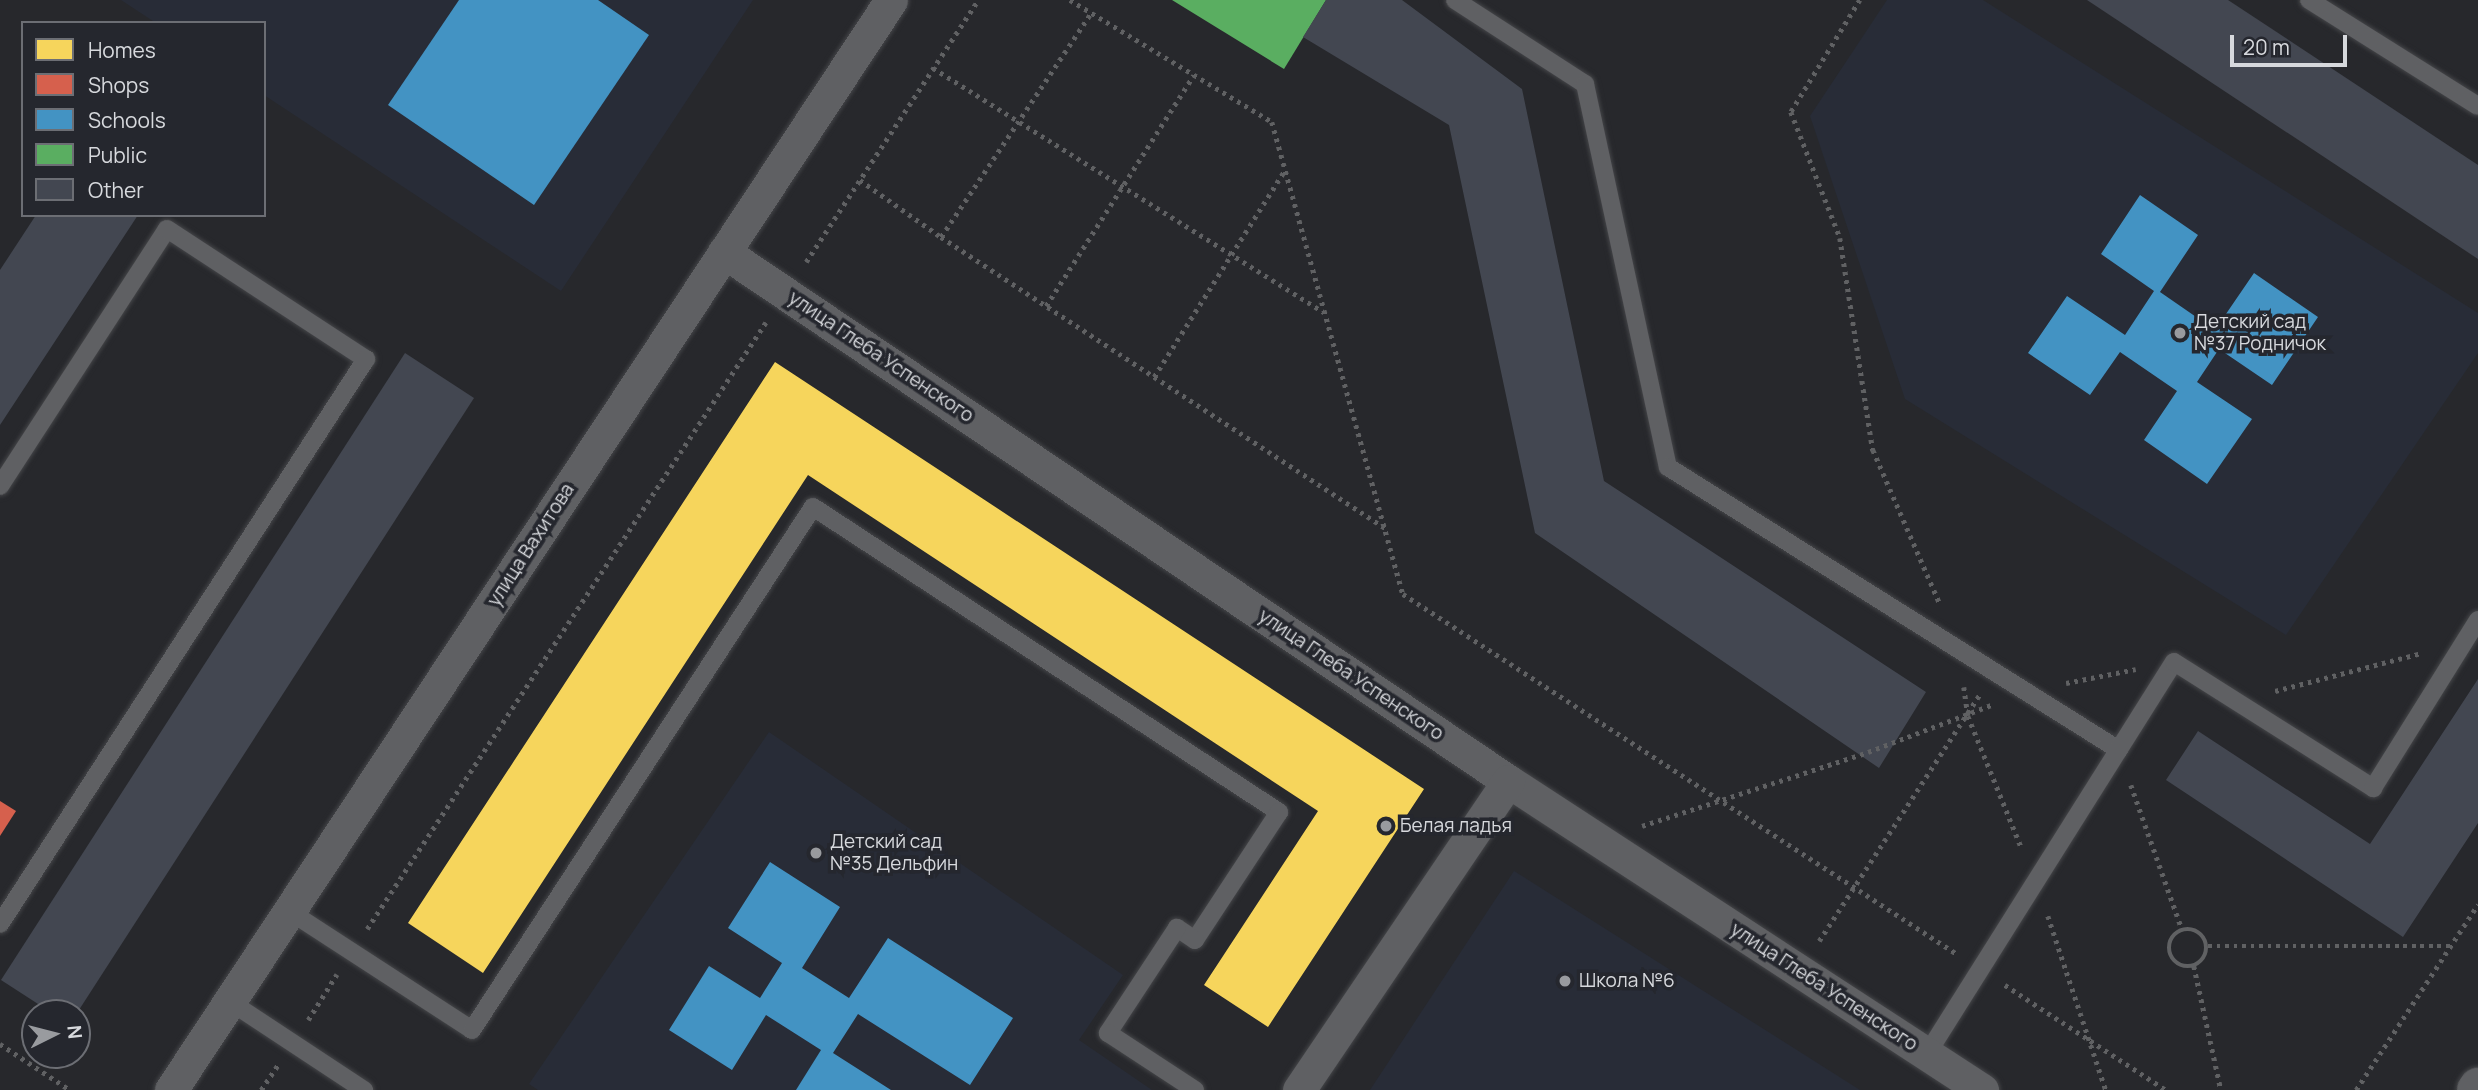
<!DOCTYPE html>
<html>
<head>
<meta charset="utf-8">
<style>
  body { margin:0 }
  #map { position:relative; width:2478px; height:1090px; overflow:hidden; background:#27282c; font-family:Manrope,sans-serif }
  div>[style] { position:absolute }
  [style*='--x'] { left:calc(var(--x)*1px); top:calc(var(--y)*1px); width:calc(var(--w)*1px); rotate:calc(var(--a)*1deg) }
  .built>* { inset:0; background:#282c37 }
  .homes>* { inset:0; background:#f6d55c }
  .shops>* { inset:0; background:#d6604d }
  .schools>* { inset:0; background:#4393c3 }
  .public>* { inset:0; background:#5aae61 }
  .building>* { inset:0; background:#434751 }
  .path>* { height:4.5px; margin-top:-2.25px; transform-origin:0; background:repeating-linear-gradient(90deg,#606163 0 3.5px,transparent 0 8.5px) }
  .path>.ring { margin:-2.25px; padding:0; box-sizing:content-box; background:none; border:4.5px solid #606163; border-radius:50% }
  .roads { filter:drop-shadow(0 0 2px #444548) drop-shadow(0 0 2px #444548) }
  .service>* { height:18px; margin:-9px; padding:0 9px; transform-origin:9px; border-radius:9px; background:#5f6063 }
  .minor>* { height:33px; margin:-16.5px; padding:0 16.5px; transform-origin:16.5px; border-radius:16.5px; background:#5f6063 }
  .tertiary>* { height:38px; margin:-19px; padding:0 19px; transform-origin:19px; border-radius:19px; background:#5f6063 }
  .dots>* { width:19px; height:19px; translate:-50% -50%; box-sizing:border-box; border:4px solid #25272e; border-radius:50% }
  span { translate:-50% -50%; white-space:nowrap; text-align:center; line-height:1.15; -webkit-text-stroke:7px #25272e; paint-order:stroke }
  .poi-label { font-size:19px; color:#d7d9dd }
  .left { translate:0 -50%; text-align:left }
  .street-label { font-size:19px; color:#d7d9dd }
  .legend { position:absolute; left:21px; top:21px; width:245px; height:196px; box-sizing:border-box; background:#25272e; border:2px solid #6c6e74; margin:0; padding:9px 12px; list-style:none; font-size:21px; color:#d7d9dd }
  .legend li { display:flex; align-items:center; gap:14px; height:35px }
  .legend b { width:35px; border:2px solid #6c6e74 }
  .north { position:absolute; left:21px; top:999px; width:70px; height:70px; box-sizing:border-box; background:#25272e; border:2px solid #6c6e74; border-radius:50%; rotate:84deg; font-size:19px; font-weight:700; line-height:28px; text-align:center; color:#d7d9dd }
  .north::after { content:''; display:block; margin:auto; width:24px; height:32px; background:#999b9f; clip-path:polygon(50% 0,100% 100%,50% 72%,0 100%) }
  .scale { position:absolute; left:2230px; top:35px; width:117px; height:32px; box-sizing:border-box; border:4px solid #d7d9dd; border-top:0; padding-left:9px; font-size:21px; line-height:24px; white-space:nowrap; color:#d7d9dd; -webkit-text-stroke:5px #25272e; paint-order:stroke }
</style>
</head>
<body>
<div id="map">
  <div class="built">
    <div style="clip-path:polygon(121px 0,753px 0,561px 291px,264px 95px,264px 23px,156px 23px)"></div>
    <div style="clip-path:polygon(1887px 0,1983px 0,2478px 313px,2478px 353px,2286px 635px,1905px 399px,1810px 116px)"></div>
    <div style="clip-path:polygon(769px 732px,1123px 975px,1079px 1040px,1152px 1090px,538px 1090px,529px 1084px)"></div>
    <div style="clip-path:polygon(1514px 871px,1860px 1090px,1370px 1090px)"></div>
  </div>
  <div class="homes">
    <div style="clip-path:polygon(775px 362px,1424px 789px,1268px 1027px,1204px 985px,1318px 811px,808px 475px,483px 973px,408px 923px)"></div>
  </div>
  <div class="shops">
    <div style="clip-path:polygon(0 801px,16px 811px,0 836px)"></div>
  </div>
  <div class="schools">
    <div style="clip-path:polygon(459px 0,598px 0,649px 35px,534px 205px,388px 105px)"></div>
    <div style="clip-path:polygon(2140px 195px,2198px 235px,2160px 292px,2215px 330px,2254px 273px,2318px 317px,2272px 385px,2219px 349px,2197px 382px,2252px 419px,2207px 484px,2144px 440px,2177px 391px,2120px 352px,2090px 395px,2028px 353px,2067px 296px,2125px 335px,2154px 291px,2101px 254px)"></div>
    <div style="clip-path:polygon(770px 862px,840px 907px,802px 968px,849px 998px,888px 938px,1013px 1018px,970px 1085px,858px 1014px,833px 1053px,891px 1090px,796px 1090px,821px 1050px,766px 1015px,732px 1070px,669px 1030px,709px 966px,760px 998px,782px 963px,728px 928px)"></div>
  </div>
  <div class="public">
    <div style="clip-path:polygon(1172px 0,1326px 0,1284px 69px)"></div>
  </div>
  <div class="building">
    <div style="clip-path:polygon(1326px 0,1402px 0,1522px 89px,1604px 481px,1926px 692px,1879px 768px,1535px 533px,1449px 125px,1303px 37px)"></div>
    <div style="clip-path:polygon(2087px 0,2228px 0,2478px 165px,2478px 259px)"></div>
    <div style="clip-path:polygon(36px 215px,138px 215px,0 425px,0 270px)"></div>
    <div style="clip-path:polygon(405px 353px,474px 398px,77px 1013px,52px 1013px,1px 980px)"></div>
    <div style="clip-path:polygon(2478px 679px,2478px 823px,2403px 937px,2166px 780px,2198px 731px,2370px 844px)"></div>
  </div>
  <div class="path">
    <div style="--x:1070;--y:0;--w:236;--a:31.1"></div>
    <div style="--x:1272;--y:122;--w:490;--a:74.5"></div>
    <div style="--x:1403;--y:594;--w:661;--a:33.02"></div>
    <div style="--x:1860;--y:0;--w:132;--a:121.6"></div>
    <div style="--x:1791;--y:112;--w:135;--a:68.7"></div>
    <div style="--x:1840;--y:238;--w:215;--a:81.2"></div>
    <div style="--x:1873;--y:450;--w:166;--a:66.5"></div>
    <div style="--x:933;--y:68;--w:461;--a:32"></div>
    <div style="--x:860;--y:180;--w:99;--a:35.1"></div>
    <div style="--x:941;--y:237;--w:270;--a:-56.2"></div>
    <div style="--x:941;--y:237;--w:531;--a:33.24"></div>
    <div style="--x:806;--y:262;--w:313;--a:-56.7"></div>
    <div style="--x:1046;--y:306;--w:274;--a:-57.4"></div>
    <div style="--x:1154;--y:377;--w:245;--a:-57.7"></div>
    <div style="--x:2066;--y:683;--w:71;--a:-11.3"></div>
    <div style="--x:1964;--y:687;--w:29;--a:82"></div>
    <div style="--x:1968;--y:716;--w:144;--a:67.9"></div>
    <div style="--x:2275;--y:691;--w:152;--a:-14.5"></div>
    <div style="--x:2131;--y:785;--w:153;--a:70.5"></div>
    <div style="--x:1642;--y:826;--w:238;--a:-18.1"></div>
    <div style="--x:1868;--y:752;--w:135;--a:-20.9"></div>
    <div style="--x:2048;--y:916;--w:183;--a:71.6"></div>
    <div style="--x:367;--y:929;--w:726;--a:-56.68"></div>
    <div class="ring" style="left:2169px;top:929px;width:33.5px;height:33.5px"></div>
    <div style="--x:1819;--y:941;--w:293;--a:-56.9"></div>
    <div style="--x:2208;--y:946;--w:242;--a:0"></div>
    <div style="--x:2194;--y:966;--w:127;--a:77.7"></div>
    <div style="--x:2005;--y:985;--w:192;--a:33.1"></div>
    <div style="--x:308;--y:1020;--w:54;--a:-57.8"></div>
    <div style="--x:0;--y:1044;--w:84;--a:33.3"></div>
    <div style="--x:261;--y:1090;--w:30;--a:-56"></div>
    <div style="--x:2356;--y:1090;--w:222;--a:-56.7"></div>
  </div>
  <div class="roads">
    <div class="service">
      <div style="--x:1455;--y:0;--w:155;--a:32.9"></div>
      <div style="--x:1585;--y:84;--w:392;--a:77.8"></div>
      <div style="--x:1668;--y:467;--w:532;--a:32.11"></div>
      <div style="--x:2309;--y:0;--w:199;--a:32.1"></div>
      <div style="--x:0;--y:486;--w:306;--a:-57"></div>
      <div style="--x:167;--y:229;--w:238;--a:33.2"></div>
      <div style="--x:366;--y:359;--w:673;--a:122.93"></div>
      <div style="--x:289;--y:911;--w:218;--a:33"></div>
      <div style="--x:472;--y:1030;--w:624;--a:-56.9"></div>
      <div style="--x:813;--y:507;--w:557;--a:33.21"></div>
      <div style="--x:1279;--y:812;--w:153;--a:123.3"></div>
      <div style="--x:1195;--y:940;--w:22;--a:-146"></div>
      <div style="--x:1177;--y:928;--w:126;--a:123.3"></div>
      <div style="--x:1108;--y:1033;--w:104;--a:33.2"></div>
      <div style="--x:229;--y:1001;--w:162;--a:33.4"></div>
      <div style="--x:1927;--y:1054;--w:463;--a:-57.8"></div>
      <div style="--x:2174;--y:662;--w:236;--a:32.3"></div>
      <div style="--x:2373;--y:788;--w:198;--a:-58"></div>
    </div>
    <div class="minor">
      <div style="--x:724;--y:252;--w:946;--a:34.01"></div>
      <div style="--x:1508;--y:781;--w:566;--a:33.1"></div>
      <div style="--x:171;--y:1090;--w:1306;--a:-56.55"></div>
      <div style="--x:1299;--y:1090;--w:373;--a:-55.9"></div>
    </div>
    <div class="tertiary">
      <div style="--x:2476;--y:1090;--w:4;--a:-56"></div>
    </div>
  </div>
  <div class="dots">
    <div style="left:2180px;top:333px;background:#999b9f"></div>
    <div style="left:1386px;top:826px;background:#999b9f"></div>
    <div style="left:816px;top:853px;background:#999b9f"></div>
    <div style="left:1565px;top:981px;background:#999b9f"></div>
  </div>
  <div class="poi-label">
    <span class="left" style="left:2194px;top:333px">Детский сад<br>№37 Родничок</span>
    <span class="left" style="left:1400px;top:826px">Белая ладья</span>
    <span class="left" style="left:830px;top:853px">Детский сад<br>№35 Дельфин</span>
    <span class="left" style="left:1579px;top:981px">Школа №6</span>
  </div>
  <div class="street-label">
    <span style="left:881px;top:357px;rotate:34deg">улица Глеба Успенского</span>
    <span style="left:531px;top:545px;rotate:-57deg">улица Вахитова</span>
    <span style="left:1351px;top:675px;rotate:34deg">улица Глеба Успенского</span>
    <span style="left:1824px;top:987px;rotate:33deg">улица Глеба Успенского</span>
  </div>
  <ul class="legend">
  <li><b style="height:19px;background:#f6d55c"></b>Homes</li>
  <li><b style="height:19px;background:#d6604d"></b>Shops</li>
  <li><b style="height:19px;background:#4393c3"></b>Schools</li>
  <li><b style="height:19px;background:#5aae61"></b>Public</li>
  <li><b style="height:19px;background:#434751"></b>Other</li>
  </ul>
  <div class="north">N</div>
  <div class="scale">20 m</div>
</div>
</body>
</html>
